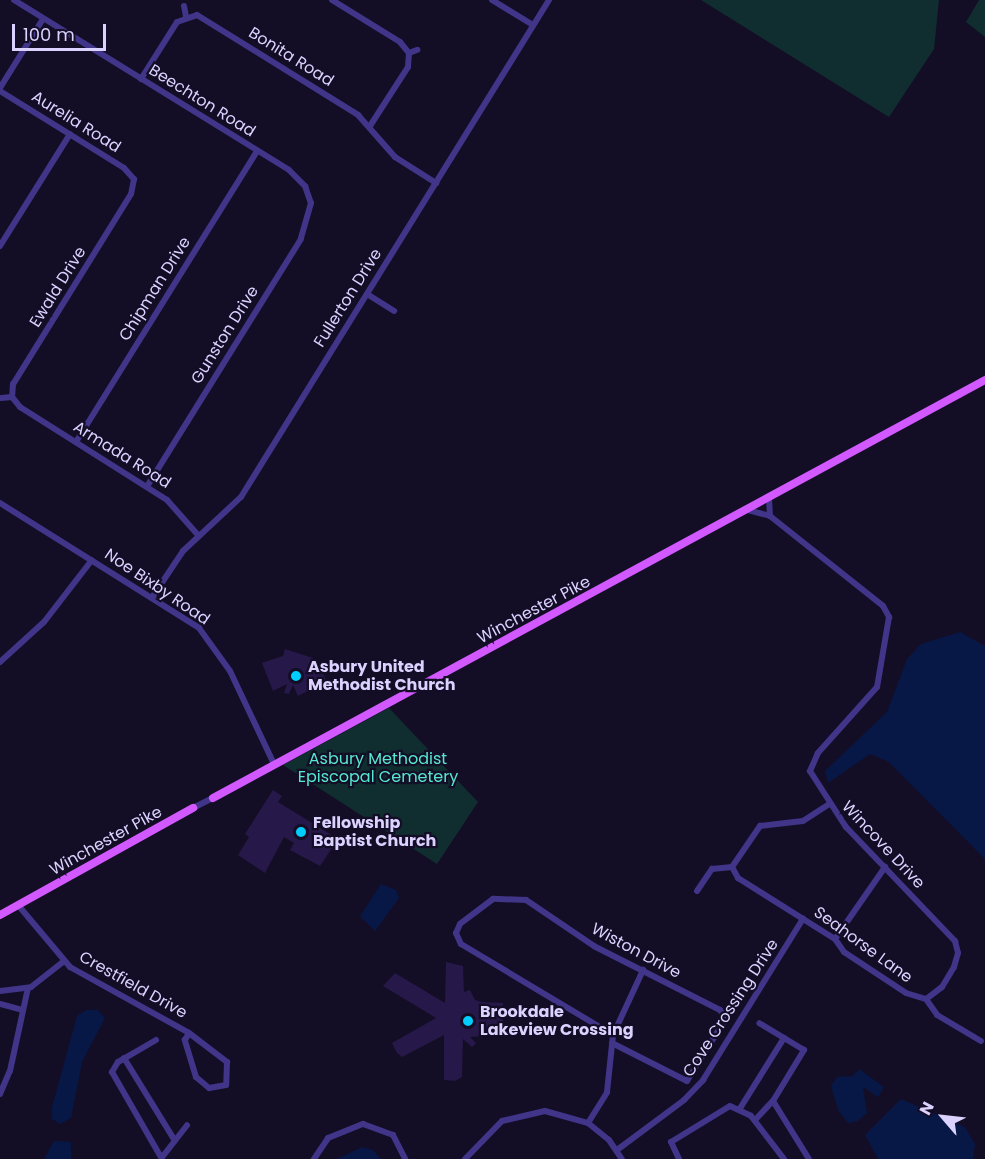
<!DOCTYPE html>
<html>
<head>
<meta charset="utf-8">
<style>
  body { margin:0 }
  #map { position:relative; width:985px; height:1159px; overflow:hidden; background:#140d26; font-family:Poppins,sans-serif }
  div>[style] { position:absolute }
  [style*='--x'] { left:calc(var(--x)*1px); top:calc(var(--y)*1px); width:calc(var(--w)*1px); rotate:calc(var(--a)*1deg) }
  .green>* { inset:0; background:#102e30 }
  .water>* { inset:0; background:#071846 }
  .building>* { inset:0; background:#261848 }
  .minor>* { height:6px; margin:-3px; padding:0 3px; transform-origin:3px; border-radius:3px; background:#403588 }
  .major>* { height:8px; margin:-4px; padding:0 4px; transform-origin:4px; border-radius:4px; background:#d159ff }
  .dots>* { width:16px; height:16px; translate:-50% -50%; box-sizing:border-box; border:3px solid #140d26; border-radius:50% }
  span { translate:-50% -50%; white-space:nowrap; text-align:center; line-height:1.15; -webkit-text-stroke:4.5px #140d26; paint-order:stroke }
  .street-label { font-size:16px; color:#dcd2ff }
  .poi-label { font-size:16px; color:#dcd2ff; font-weight:700 }
  .left { translate:0 -50%; text-align:left }
  .park-label { font-size:16px; color:#56e7d1 }
  .north { position:absolute; left:913px; top:1087px; width:60px; height:60px; -webkit-text-stroke:4px #140d26; paint-order:stroke; rotate:298deg; font-size:16px; font-weight:700; line-height:24px; text-align:center; color:#dcd2ff }
  .north::after { content:''; display:block; margin:auto; width:21px; height:27px; background:#dcd2ff; clip-path:polygon(50% 0,100% 100%,50% 72%,0 100%) }
  .scale { position:absolute; left:12px; top:24px; width:94px; height:27px; box-sizing:border-box; border:3px solid #dcd2ff; border-top:0; padding-left:8px; font-size:18px; line-height:21px; white-space:nowrap; color:#dcd2ff; -webkit-text-stroke:4px #140d26; paint-order:stroke }
</style>
</head>
<body>
<div id="map">
  <div class="green">
    <div style="clip-path:polygon(701px 0,939px 0,934px 49px,889px 117px)"></div>
    <div style="clip-path:polygon(979px 0,985px 0,985px 37px,966px 22px)"></div>
    <div style="clip-path:polygon(389px 708px,478px 802px,437px 864px,283px 765px)"></div>
  </div>
  <div class="water">
    <div style="clip-path:polygon(960px 632px,985px 646px,985px 859px,889px 762px,870px 754px,828px 783px,825px 771px,887px 712px,907px 659px,921px 644px)"></div>
    <div style="clip-path:polygon(381px 884px,396px 890px,399px 898px,375px 931px,360px 916px)"></div>
    <div style="clip-path:polygon(86px 1010px,98px 1010px,105px 1018px,82px 1062px,71px 1118px,60px 1124px,52px 1119px,52px 1107px,77px 1016px)"></div>
    <div style="clip-path:polygon(859px 1069px,884px 1087px,878px 1097px,863px 1087px,867px 1113px,858px 1121px,848px 1123px,838px 1110px,831px 1086px,837px 1077px,853px 1076px)"></div>
    <div style="clip-path:polygon(901px 1099px,965px 1127px,975px 1144px,973px 1159px,878px 1159px,865px 1135px)"></div>
    <div style="clip-path:polygon(54px 1141px,71px 1142px,71px 1159px,44px 1159px)"></div>
    <div style="clip-path:polygon(362px 1147px,373px 1150px,381px 1159px,337px 1159px)"></div>
  </div>
  <div class="building">
    <div style="clip-path:polygon(285px 649px,313px 658px,308px 672px,319px 666px,327px 681px,298px 696px,293px 685px,289px 694px,284px 693px,287px 684px,273px 691px,262px 663px,283px 656px)"></div>
    <div style="clip-path:polygon(273px 790px,282px 796px,278px 802px,338px 839px,320px 866px,290px 850px,294px 843px,284px 837px,265px 873px,238px 855px,249px 837px,245px 834px)"></div>
    <div style="clip-path:polygon(446px 962px,463px 966px,464px 992px,470px 990px,475px 1000px,482px 1002px,503px 1003px,503px 1035px,470px 1037px,476px 1043px,472px 1047px,463px 1039px,462px 1077px,455px 1081px,444px 1080px,444px 1035px,402px 1057px,397px 1053px,392px 1043px,436px 1018px,383px 986px,395px 973px,445px 1003px)"></div>
  </div>
  <div class="minor">
    <div style="--x:14;--y:0;--w:323;--a:31.7"></div>
    <div style="--x:289;--y:170;--w:23;--a:45"></div>
    <div style="--x:305;--y:186;--w:18;--a:71"></div>
    <div style="--x:311;--y:203;--w:37;--a:106"></div>
    <div style="--x:301;--y:239;--w:291;--a:121.9"></div>
    <div style="--x:332;--y:0;--w:80;--a:31.7"></div>
    <div style="--x:400;--y:42;--w:14;--a:51"></div>
    <div style="--x:492;--y:0;--w:48;--a:31.4"></div>
    <div style="--x:184;--y:6;--w:10;--a:79"></div>
    <div style="--x:409;--y:53;--w:9;--a:-21"></div>
    <div style="--x:141;--y:79;--w:67;--a:-57.7"></div>
    <div style="--x:177;--y:22;--w:21;--a:-19"></div>
    <div style="--x:197;--y:15;--w:190;--a:31.8"></div>
    <div style="--x:358;--y:115;--w:56;--a:48.6"></div>
    <div style="--x:395;--y:157;--w:49;--a:32.4"></div>
    <div style="--x:0;--y:88;--w:81;--a:-58.1"></div>
    <div style="--x:0;--y:91;--w:146;--a:31.8"></div>
    <div style="--x:124;--y:168;--w:15;--a:48"></div>
    <div style="--x:370;--y:126;--w:70;--a:-57.2"></div>
    <div style="--x:408;--y:67;--w:14;--a:-86"></div>
    <div style="--x:134;--y:179;--w:15;--a:101"></div>
    <div style="--x:131;--y:194;--w:224;--a:121.8"></div>
    <div style="--x:13;--y:384;--w:13;--a:94"></div>
    <div style="--x:12;--y:397;--w:13;--a:51"></div>
    <div style="--x:20;--y:407;--w:174;--a:32.3"></div>
    <div style="--x:167;--y:500;--w:48;--a:48.4"></div>
    <div style="--x:0;--y:246;--w:132;--a:-58"></div>
    <div style="--x:367;--y:294;--w:32;--a:32"></div>
    <div style="--x:1;--y:398;--w:11;--a:-5"></div>
    <div style="--x:76;--y:442;--w:343;--a:-58.1"></div>
    <div style="--x:769;--y:498;--w:18;--a:87"></div>
    <div style="--x:0;--y:503;--w:235;--a:32.1"></div>
    <div style="--x:199;--y:628;--w:53;--a:54.2"></div>
    <div style="--x:230;--y:671;--w:103;--a:64.7"></div>
    <div style="--x:748;--y:510;--w:23;--a:15"></div>
    <div style="--x:770;--y:516;--w:144;--a:38.5"></div>
    <div style="--x:883;--y:606;--w:13;--a:61"></div>
    <div style="--x:889;--y:617;--w:71;--a:99.7"></div>
    <div style="--x:877;--y:687;--w:89;--a:131.8"></div>
    <div style="--x:818;--y:753;--w:20;--a:114"></div>
    <div style="--x:810;--y:771;--w:67;--a:57.3"></div>
    <div style="--x:846;--y:827;--w:158;--a:46.3"></div>
    <div style="--x:955;--y:941;--w:12;--a:76"></div>
    <div style="--x:958;--y:953;--w:15;--a:106"></div>
    <div style="--x:954;--y:967;--w:23;--a:121"></div>
    <div style="--x:942;--y:987;--w:20;--a:143"></div>
    <div style="--x:153;--y:596;--w:54;--a:-56.3"></div>
    <div style="--x:183;--y:551;--w:79;--a:-43"></div>
    <div style="--x:241;--y:497;--w:585;--a:-58.21"></div>
    <div style="--x:0;--y:662;--w:59;--a:-42.3"></div>
    <div style="--x:44;--y:622;--w:78;--a:-52.3"></div>
    <div style="--x:193;--y:808;--w:22;--a:-27"></div>
    <div style="--x:732;--y:867;--w:13;--a:61"></div>
    <div style="--x:738;--y:878;--w:115;--a:32.2"></div>
    <div style="--x:835;--y:939;--w:16;--a:55"></div>
    <div style="--x:844;--y:952;--w:74;--a:33.5"></div>
    <div style="--x:906;--y:993;--w:21;--a:17"></div>
    <div style="--x:732;--y:867;--w:50;--a:-55.7"></div>
    <div style="--x:760;--y:826;--w:43;--a:-6.6"></div>
    <div style="--x:803;--y:821;--w:30;--a:-33"></div>
    <div style="--x:697;--y:891;--w:27;--a:-56"></div>
    <div style="--x:712;--y:869;--w:20;--a:-6"></div>
    <div style="--x:18;--y:905;--w:81;--a:50"></div>
    <div style="--x:70;--y:967;--w:136;--a:29"></div>
    <div style="--x:835;--y:939;--w:88;--a:-55.2"></div>
    <div style="--x:0;--y:991;--w:31;--a:-7"></div>
    <div style="--x:31;--y:987;--w:42;--a:-38.2"></div>
    <div style="--x:926;--y:999;--w:19;--a:55"></div>
    <div style="--x:937;--y:1015;--w:51;--a:30.6"></div>
    <div style="--x:0;--y:1004;--w:23;--a:15"></div>
    <div style="--x:189;--y:1033;--w:48;--a:37.3"></div>
    <div style="--x:227;--y:1062;--w:23;--a:92"></div>
    <div style="--x:226;--y:1085;--w:17;--a:170"></div>
    <div style="--x:209;--y:1088;--w:17;--a:-140"></div>
    <div style="--x:196;--y:1077;--w:39;--a:-107"></div>
    <div style="--x:185;--y:1040;--w:8;--a:-60"></div>
    <div style="--x:156;--y:1040;--w:44;--a:149.9"></div>
    <div style="--x:118;--y:1062;--w:12;--a:121"></div>
    <div style="--x:112;--y:1072;--w:100;--a:60.1"></div>
    <div style="--x:612;--y:1043;--w:84;--a:26.9"></div>
    <div style="--x:687;--y:1081;--w:74;--a:-58.2"></div>
    <div style="--x:726;--y:1018;--w:10;--a:-127"></div>
    <div style="--x:720;--y:1010;--w:141;--a:-153.1"></div>
    <div style="--x:594;--y:946;--w:82;--a:-145.9"></div>
    <div style="--x:526;--y:900;--w:33;--a:-178"></div>
    <div style="--x:493;--y:899;--w:41;--a:142.9"></div>
    <div style="--x:460;--y:924;--w:10;--a:114"></div>
    <div style="--x:456;--y:933;--w:12;--a:66"></div>
    <div style="--x:461;--y:944;--w:177;--a:30.9"></div>
    <div style="--x:124;--y:1058;--w:97;--a:58.4"></div>
    <div style="--x:0;--y:1094;--w:25;--a:-67"></div>
    <div style="--x:10;--y:1071;--w:85;--a:-77.8"></div>
    <div style="--x:773;--y:1101;--w:68;--a:58.2"></div>
    <div style="--x:739;--y:1110;--w:85;--a:-58"></div>
    <div style="--x:755;--y:1120;--w:26;--a:-47"></div>
    <div style="--x:773;--y:1101;--w:60;--a:-58.7"></div>
    <div style="--x:804;--y:1050;--w:52;--a:-149"></div>
    <div style="--x:588;--y:1123;--w:36;--a:-58"></div>
    <div style="--x:607;--y:1092;--w:57;--a:-84"></div>
    <div style="--x:613;--y:1035;--w:72;--a:-65.2"></div>
    <div style="--x:617;--y:1150;--w:84;--a:-36.7"></div>
    <div style="--x:684;--y:1100;--w:28;--a:-46"></div>
    <div style="--x:703;--y:1080;--w:190;--a:-58.2"></div>
    <div style="--x:163;--y:1156;--w:39;--a:-52"></div>
    <div style="--x:314;--y:1159;--w:25;--a:-56"></div>
    <div style="--x:328;--y:1138;--w:38;--a:-22"></div>
    <div style="--x:363;--y:1124;--w:32;--a:20"></div>
    <div style="--x:393;--y:1135;--w:27;--a:63"></div>
    <div style="--x:465;--y:1159;--w:53;--a:-45.8"></div>
    <div style="--x:502;--y:1121;--w:44;--a:-13.1"></div>
    <div style="--x:545;--y:1111;--w:45;--a:15.6"></div>
    <div style="--x:588;--y:1123;--w:27;--a:39"></div>
    <div style="--x:609;--y:1140;--w:23;--a:56"></div>
    <div style="--x:679;--y:1159;--w:19;--a:-115"></div>
    <div style="--x:671;--y:1142;--w:69;--a:-31.4"></div>
    <div style="--x:730;--y:1106;--w:23;--a:25"></div>
    <div style="--x:751;--y:1116;--w:54;--a:52.5"></div>
  </div>
  <div class="major">
    <div style="--x:213;--y:798;--w:878;--a:-28.43"></div>
    <div style="--x:0;--y:915;--w:221;--a:-29"></div>
  </div>
  <div class="dots">
    <div style="left:296px;top:676px;background:#00ccfd"></div>
    <div style="left:301px;top:832px;background:#00ccfd"></div>
    <div style="left:468px;top:1021px;background:#00ccfd"></div>
  </div>
  <div class="street-label">
    <span style="left:291px;top:57px;rotate:32deg">Bonita Road</span>
    <span style="left:202px;top:101px;rotate:32deg">Beechton Road</span>
    <span style="left:76px;top:122px;rotate:32deg">Aurelia Road</span>
    <span style="left:58px;top:287px;rotate:-58deg">Ewald Drive</span>
    <span style="left:155px;top:289px;rotate:-58deg">Chipman Drive</span>
    <span style="left:348px;top:298px;rotate:-58deg">Fullerton Drive</span>
    <span style="left:225px;top:335px;rotate:-58deg">Gunston Drive</span>
    <span style="left:122px;top:455px;rotate:32deg">Armada Road</span>
    <span style="left:157px;top:587px;rotate:34deg">Noe Bixby Road</span>
    <span style="left:534px;top:610px;rotate:-28deg">Winchester Pike</span>
    <span style="left:106px;top:841px;rotate:-29deg">Winchester Pike</span>
    <span style="left:883px;top:845px;rotate:47deg">Wincove Drive</span>
    <span style="left:863px;top:945px;rotate:36deg">Seahorse Lane</span>
    <span style="left:636px;top:951px;rotate:28deg">Wiston Drive</span>
    <span style="left:133px;top:985px;rotate:29deg">Crestfield Drive</span>
    <span style="left:731px;top:1008px;rotate:-57deg">Cove Crossing Drive</span>
  </div>
  <div class="poi-label">
    <span class="left" style="left:308px;top:676px">Asbury United<br>Methodist Church</span>
    <span class="left" style="left:313px;top:832px">Fellowship<br>Baptist Church</span>
    <span class="left" style="left:480px;top:1021px">Brookdale<br>Lakeview Crossing</span>
  </div>
  <div class="park-label">
    <span style="left:378px;top:768px">Asbury Methodist<br>Episcopal Cemetery</span>
  </div>
  <div class="north">N</div>
  <div class="scale">100 m</div>
</div>
</body>
</html>
